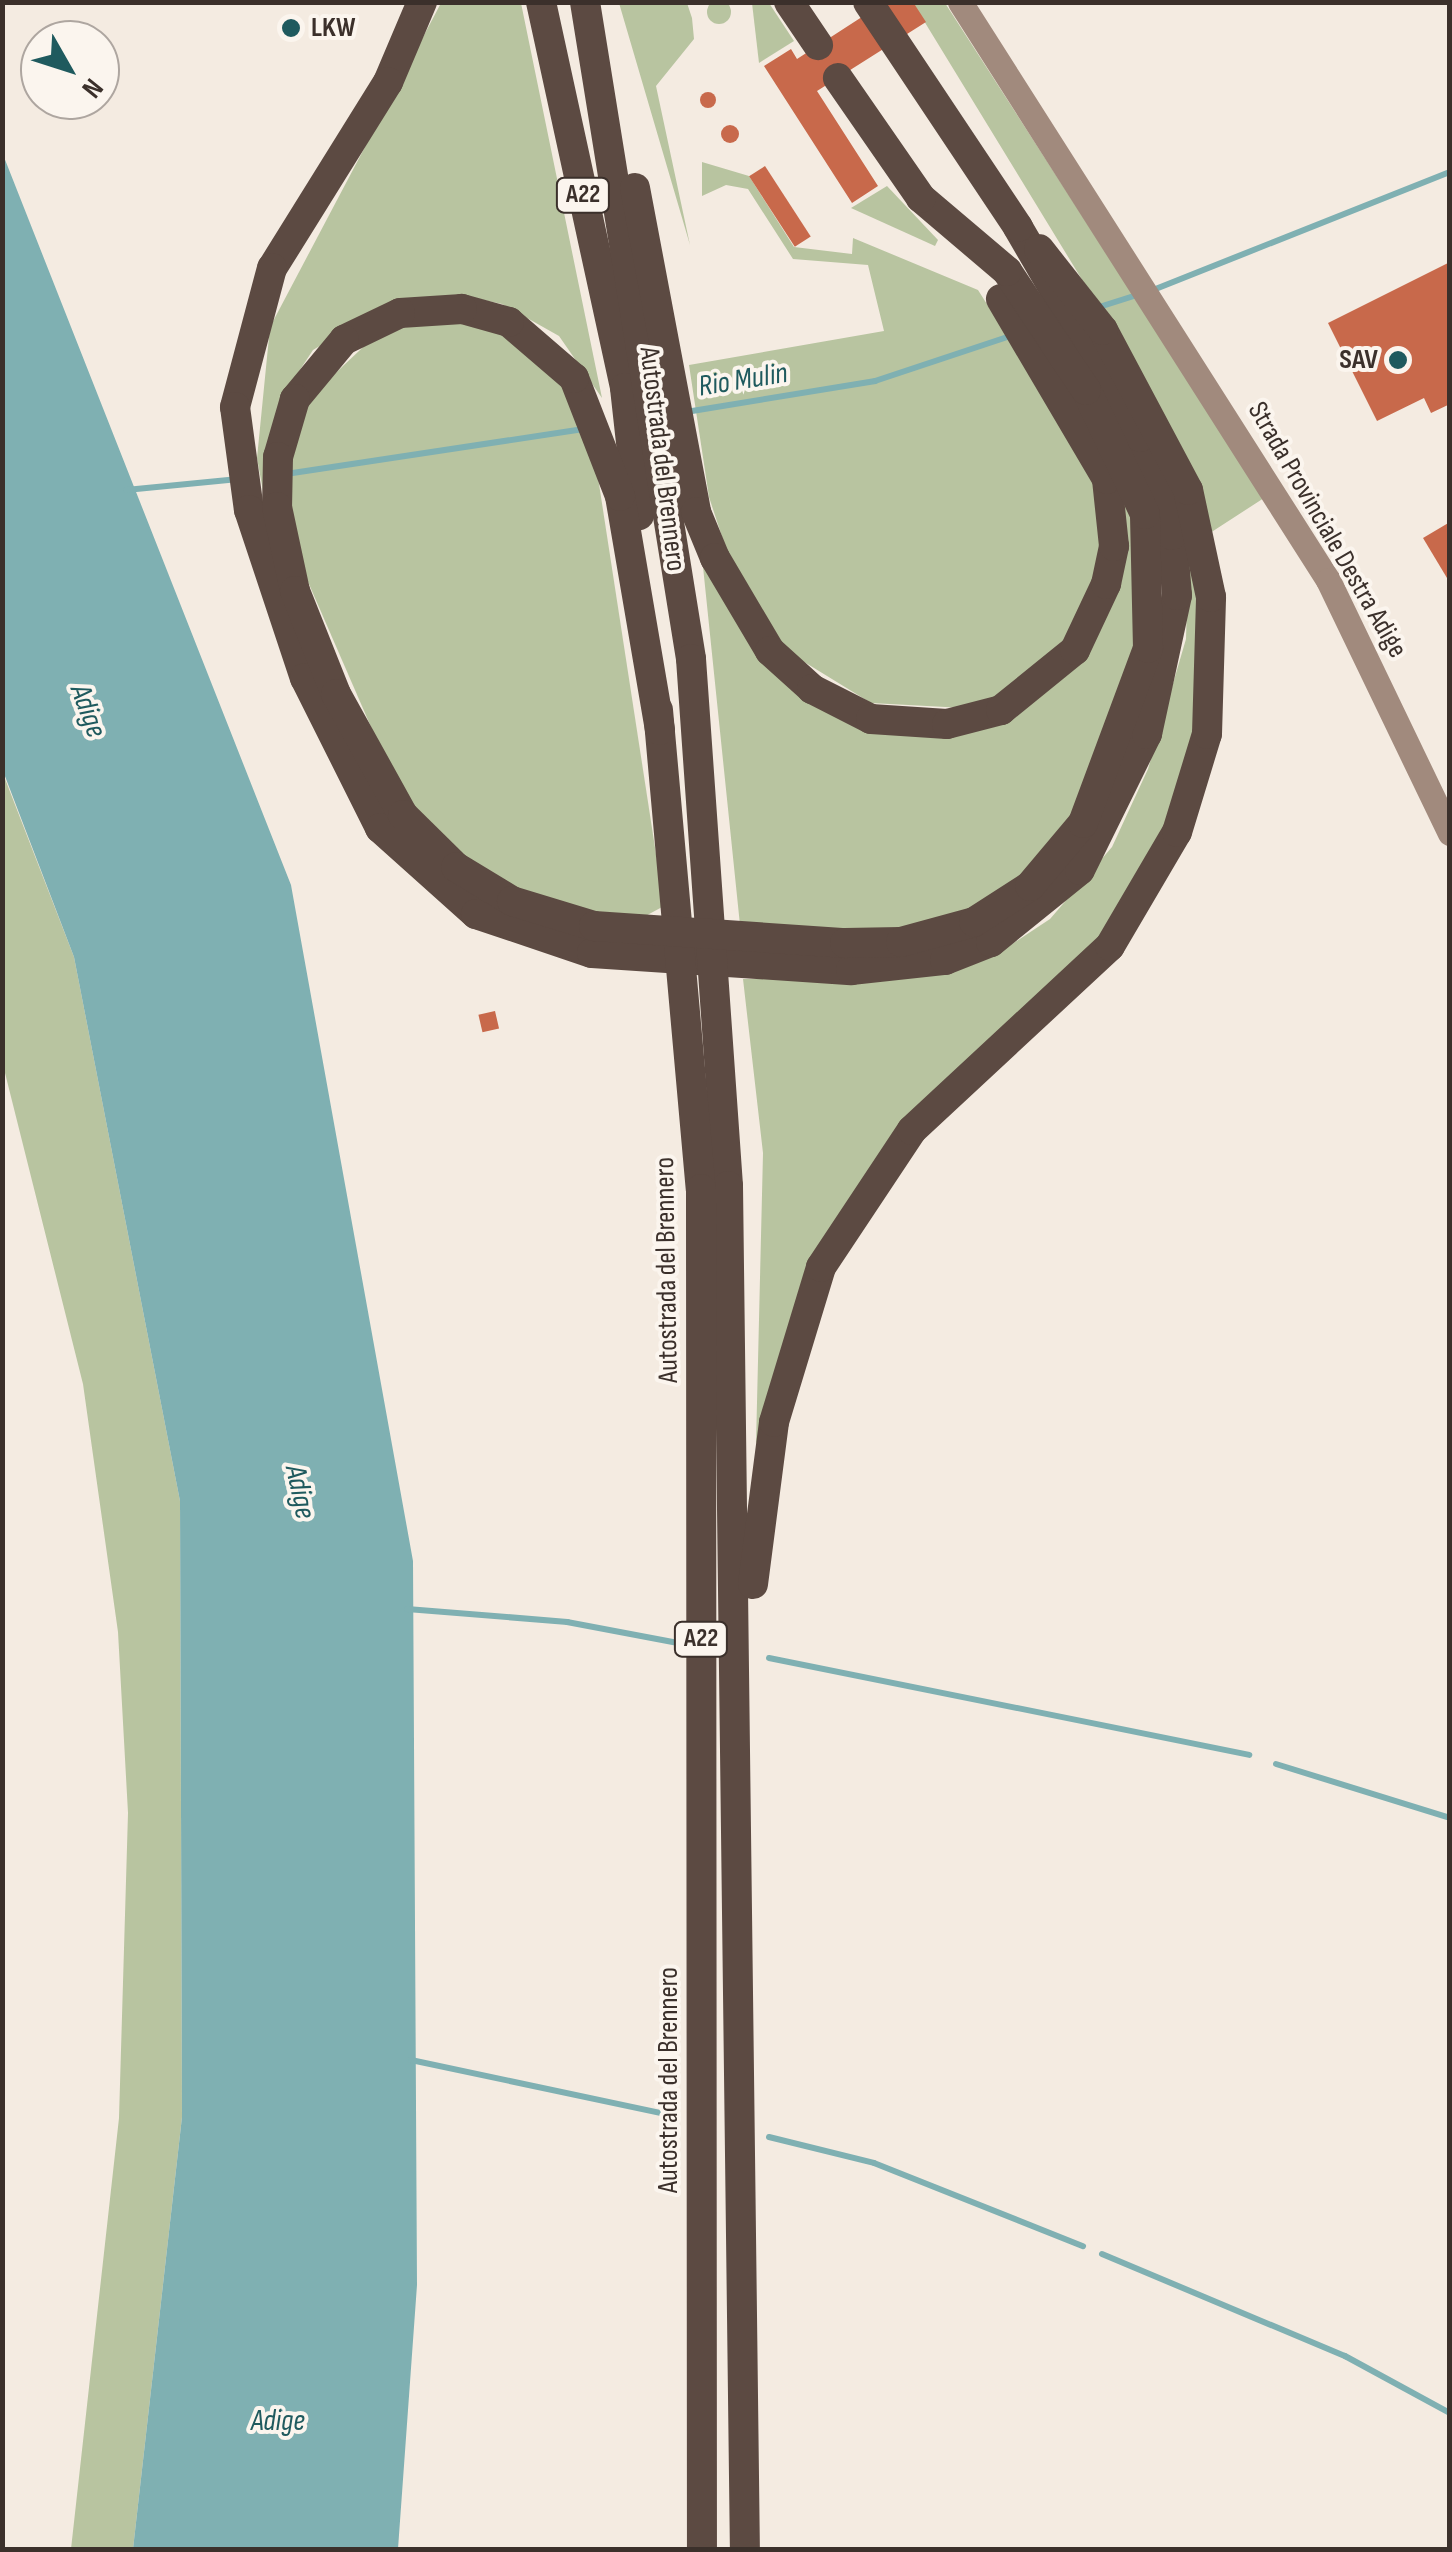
<!DOCTYPE html>
<html>
<head>
<meta charset="utf-8">
<style>
  body { margin:0 }
  #map { position:relative; width:1452px; height:2552px; overflow:hidden; background:#f4ebe1; font-family:"Sofia Sans Condensed",sans-serif }
  div>[style] { position:absolute }
  [style*='--x'] { left:calc(var(--x)*1px); top:calc(var(--y)*1px); width:calc(var(--w)*1px); rotate:calc(var(--a)*1deg) }
  .green>* { inset:0; background:#b8c4a0 }
  .round { border-radius:50% }
  .water>* { inset:0; background:#7fb0b2 }
  .stream>* { height:6px; margin:-3px; padding:0 3px; transform-origin:3px; border-radius:3px; background:#7fb0b2 }
  .building>* { inset:0; background:#c8694b; transform-origin:0 0 }
  .secondary>* { height:25px; margin:-12.5px; padding:0 12.5px; transform-origin:12.5px; border-radius:12.5px; background:#a18a7d }
  .highway>* { height:30px; margin:-15px; padding:0 15px; transform-origin:15px; border-radius:15px; background:#5c4a42 }
  .dots>* { width:28px; height:28px; translate:-50% -50%; box-sizing:border-box; border:5px solid #fbf5ee; border-radius:50% }
  span { translate:-50% -50%; white-space:nowrap; text-align:center; line-height:1.15; -webkit-text-stroke:8px #fbf5ee; paint-order:stroke }
  .shield-label span { padding:2px 8px; background:#fbf5ee; border:2px solid; border-radius:8px; -webkit-text-stroke-width:0 }
  .shield-label { font-size:25px; color:#3b302b; font-weight:700 }
  .poi-label { font-size:28px; color:#3b302b; font-weight:700 }
  .left { translate:0 -50%; text-align:left }
  .right { translate:-100% -50%; text-align:right }
  .street-label { font-size:28px; color:#3b302b }
  .water-label { font-size:30px; color:#1f5a5e; font-style:italic }
  .frame { position:absolute; inset:0; border:5px solid #3b302b; pointer-events:none }
  .north { position:absolute; left:20px; top:20px; width:100px; height:100px; box-sizing:border-box; background:#fbf5ee; border:2px solid #aea6a0; border-radius:50%; rotate:129deg; font-size:28px; font-weight:700; line-height:40px; text-align:center; color:#3b302b }
  .north::after { content:''; display:block; margin:auto; width:35px; height:45px; background:#1f5a5e; clip-path:polygon(50% 0,100% 100%,50% 72%,0 100%) }
</style>
</head>
<body>
<div id="map">
  <div class="green">
    <div class="round" style="left:707px;top:0;width:24px;height:24px"></div>
    <div style="clip-path:polygon(441px 3px,521px 3px,602px 398px,559px 336px,502px 304px,465px 296px,392px 303px,313px 350px,284px 394px,269px 524px,257px 458px,270px 327px)"></div>
    <div style="clip-path:polygon(619px 3px,687px 3px,692px 18px,694px 39px,656px 86px,690px 245px)"></div>
    <div style="clip-path:polygon(752px 3px,769px 3px,794px 41px,759px 63px)"></div>
    <div style="clip-path:polygon(913px 3px,945px 3px,1264px 498px,1210px 533px,1114px 332px)"></div>
    <div style="clip-path:polygon(702px 162px,749px 176px,794px 247px,852px 254px,853px 238px,978px 290px,1087px 462px,1102px 508px,1099px 564px,1068px 636px,1008px 692px,964px 708px,871px 703px,788px 652px,730px 561px,709px 497px,689px 365px,884px 331px,868px 265px,793px 259px,748px 189px,726px 185px,702px 196px)"></div>
    <div style="clip-path:polygon(887px 186px,938px 240px,935px 246px,851px 208px)"></div>
    <div style="clip-path:polygon(454px 317px,517px 338px,563px 382px,595px 458px,664px 906px,638px 920px,564px 909px,477px 871px,398px 789px,292px 545px,289px 467px,307px 400px,378px 333px)"></div>
    <div style="clip-path:polygon(1129px 486px,1139px 633px,1081px 803px,1021px 880px,948px 920px,884px 930px,740px 925px,702px 557px,846px 722px,1030px 704px,1070px 671px)"></div>
    <div style="clip-path:polygon(1197px 561px,1203px 689px,1179px 802px,1114px 926px,890px 1142px,756px 1444px,763px 1153px,743px 979px,804px 979px,1003px 950px,1050px 919px,1112px 847px,1148px 769px,1186px 639px,1188px 564px)"></div>
    <div style="clip-path:polygon(2px 771px,74px 957px,180px 1501px,182px 2117px,133px 2549px,71px 2549px,119px 2118px,128px 1813px,118px 1632px,83px 1384px,3px 1065px)"></div>
  </div>
  <div class="water">
    <div style="clip-path:polygon(2px 152px,291px 885px,413px 1561px,417px 2285px,398px 2549px,133px 2549px,182px 2117px,180px 1501px,74px 957px,3px 771px)"></div>
  </div>
  <div class="stream">
    <div style="--x:1153;--y:290;--w:320;--a:-21.7"></div>
    <div style="--x:1096;--y:308;--w:43;--a:-17.6"></div>
    <div style="--x:686;--y:412;--w:192;--a:-9.3"></div>
    <div style="--x:875;--y:381;--w:145;--a:-18.4"></div>
    <div style="--x:286;--y:474;--w:301;--a:-8.6"></div>
    <div style="--x:126;--y:490;--w:113;--a:-5.6"></div>
    <div style="--x:407;--y:1609;--w:161;--a:4.6"></div>
    <div style="--x:567;--y:1622;--w:113;--a:10.7"></div>
    <div style="--x:769;--y:1658;--w:490;--a:11.4"></div>
    <div style="--x:1276;--y:1764;--w:182;--a:17.2"></div>
    <div style="--x:411;--y:2060;--w:269;--a:12"></div>
    <div style="--x:769;--y:2137;--w:108;--a:13.9"></div>
    <div style="--x:874;--y:2163;--w:225;--a:21.7"></div>
    <div style="--x:1102;--y:2254;--w:264;--a:22.8"></div>
    <div style="--x:1345;--y:2356;--w:119;--a:28.5"></div>
  </div>
  <div class="building">
    <div style="clip-path:polygon(885px 2px,913px 2px,926px 22px,817px 91px,878px 186px,852px 203px,764px 66px,791px 49px,797px 59px)"></div>
    <div class="round" style="left:700px;top:92px;width:16px;height:16px"></div>
    <div class="round" style="left:721px;top:125px;width:18px;height:18px"></div>
    <div style="left:765px;top:166px;width:84px;height:19px;rotate:57deg"></div>
    <div style="clip-path:polygon(1450px 262px,1450px 404px,1431px 413px,1424px 398px,1377px 421px,1328px 323px)"></div>
    <div style="clip-path:polygon(1450px 522px,1450px 583px,1423px 538px)"></div>
    <div style="left:495px;top:1011px;width:18px;height:17px;rotate:77deg"></div>
  </div>
  <div class="secondary">
    <div style="--x:960;--y:2;--w:685;--a:57.52"></div>
    <div style="--x:1328;--y:580;--w:281;--a:64.3"></div>
  </div>
  <div class="highway">
    <div style="--x:422;--y:2;--w:87;--a:113"></div>
    <div style="--x:388;--y:82;--w:219;--a:121.9"></div>
    <div style="--x:272;--y:268;--w:144;--a:104.9"></div>
    <div style="--x:235;--y:407;--w:104;--a:82.3"></div>
    <div style="--x:249;--y:510;--w:177;--a:71.6"></div>
    <div style="--x:305;--y:678;--w:168;--a:63.4"></div>
    <div style="--x:380;--y:828;--w:129;--a:41.9"></div>
    <div style="--x:476;--y:914;--w:122;--a:18.6"></div>
    <div style="--x:592;--y:953;--w:260;--a:3.8"></div>
    <div style="--x:851;--y:970;--w:95;--a:-6.1"></div>
    <div style="--x:945;--y:960;--w:49;--a:-21.4"></div>
    <div style="--x:991;--y:942;--w:114;--a:-39"></div>
    <div style="--x:1080;--y:870;--w:152;--a:-63.8"></div>
    <div style="--x:1147;--y:734;--w:142;--a:-77.8"></div>
    <div style="--x:1177;--y:595;--w:60;--a:-94.8"></div>
    <div style="--x:1172;--y:535;--w:103;--a:-108.1"></div>
    <div style="--x:1140;--y:437;--w:243;--a:-120.2"></div>
    <div style="--x:1018;--y:227;--w:270;--a:-123.7"></div>
    <div style="--x:541;--y:2;--w:395;--a:77.7"></div>
    <div style="--x:625;--y:388;--w:128;--a:83.7"></div>
    <div style="--x:585;--y:2;--w:665;--a:80.83"></div>
    <div style="--x:691;--y:659;--w:528;--a:85.98"></div>
    <div style="--x:728;--y:1186;--w:1364;--a:89.29"></div>
    <div style="--x:789;--y:2;--w:52;--a:56"></div>
    <div style="--x:635;--y:188;--w:330;--a:79.3"></div>
    <div style="--x:696;--y:512;--w:50;--a:67.6"></div>
    <div style="--x:715;--y:558;--w:108;--a:59.4"></div>
    <div style="--x:770;--y:651;--w:57;--a:42.1"></div>
    <div style="--x:812;--y:689;--w:66;--a:27"></div>
    <div style="--x:871;--y:719;--w:76;--a:3.8"></div>
    <div style="--x:947;--y:724;--w:56;--a:-14.5"></div>
    <div style="--x:1001;--y:710;--w:95;--a:-39"></div>
    <div style="--x:1075;--y:650;--w:73;--a:-64.8"></div>
    <div style="--x:1106;--y:584;--w:39;--a:-78"></div>
    <div style="--x:1114;--y:546;--w:67;--a:-96"></div>
    <div style="--x:1107;--y:479;--w:209;--a:-120.5"></div>
    <div style="--x:658;--y:710;--w:481;--a:84.9"></div>
    <div style="--x:701;--y:1189;--w:1361;--a:89.96"></div>
    <div style="--x:660;--y:730;--w:237;--a:-99.7"></div>
    <div style="--x:620;--y:496;--w:127;--a:-111.3"></div>
    <div style="--x:574;--y:378;--w:86;--a:-139.3"></div>
    <div style="--x:509;--y:322;--w:49;--a:-164.5"></div>
    <div style="--x:462;--y:309;--w:62;--a:176.3"></div>
    <div style="--x:400;--y:313;--w:62;--a:154.3"></div>
    <div style="--x:344;--y:340;--w:77;--a:129.7"></div>
    <div style="--x:295;--y:399;--w:60;--a:106.3"></div>
    <div style="--x:278;--y:457;--w:50;--a:91.1"></div>
    <div style="--x:277;--y:507;--w:86;--a:77.9"></div>
    <div style="--x:295;--y:591;--w:111;--a:68.3"></div>
    <div style="--x:336;--y:694;--w:138;--a:61"></div>
    <div style="--x:403;--y:815;--w:74;--a:44.5"></div>
    <div style="--x:456;--y:867;--w:66;--a:31.3"></div>
    <div style="--x:512;--y:901;--w:86;--a:17"></div>
    <div style="--x:594;--y:926;--w:252;--a:3.9"></div>
    <div style="--x:845;--y:943;--w:56;--a:-1"></div>
    <div style="--x:901;--y:942;--w:76;--a:-15.3"></div>
    <div style="--x:974;--y:922;--w:67;--a:-32.7"></div>
    <div style="--x:1030;--y:886;--w:82;--a:-49.9"></div>
    <div style="--x:1083;--y:823;--w:187;--a:-69.6"></div>
    <div style="--x:1148;--y:648;--w:134;--a:-91.3"></div>
    <div style="--x:1145;--y:514;--w:137;--a:-115.4"></div>
    <div style="--x:1086;--y:390;--w:143;--a:-123.6"></div>
    <div style="--x:1007;--y:271;--w:113;--a:-139.7"></div>
    <div style="--x:921;--y:198;--w:146;--a:-124.7"></div>
    <div style="--x:753;--y:1584;--w:163;--a:-82.6"></div>
    <div style="--x:774;--y:1422;--w:162;--a:-73.1"></div>
    <div style="--x:821;--y:1267;--w:164;--a:-56.4"></div>
    <div style="--x:912;--y:1130;--w:270;--a:-42.9"></div>
    <div style="--x:1110;--y:946;--w:132;--a:-59.6"></div>
    <div style="--x:1177;--y:832;--w:102;--a:-73"></div>
    <div style="--x:1207;--y:734;--w:137;--a:-88.3"></div>
    <div style="--x:1211;--y:597;--w:109;--a:-102.1"></div>
    <div style="--x:1188;--y:490;--w:181;--a:-118"></div>
    <div style="--x:1103;--y:330;--w:103;--a:-128.3"></div>
  </div>
  <div class="dots">
    <div style="left:291px;top:28px;background:#1f5a5e"></div>
    <div style="left:1398px;top:360px;background:#1f5a5e"></div>
  </div>
  <div class="shield-label">
    <span style="left:583px;top:195px">A22</span>
    <span style="left:701px;top:1639px">A22</span>
  </div>
  <div class="poi-label">
    <span class="left" style="left:311px;top:28px">LKW</span>
    <span class="right" style="left:1378px;top:360px">SAV</span>
  </div>
  <div class="street-label">
    <span style="left:662px;top:459px;rotate:83deg">Autostrada del Brennero</span>
    <span style="left:1327px;top:530px;rotate:60deg">Strada Provinciale Destra Adige</span>
    <span style="left:667px;top:1270px;rotate:-91deg">Autostrada del Brennero</span>
    <span style="left:669px;top:2080px;rotate:-90deg">Autostrada del Brennero</span>
  </div>
  <div class="water-label">
    <span style="left:743px;top:380px;rotate:-9deg">Rio Mulin</span>
    <span style="left:88px;top:711px;rotate:70deg">Adige</span>
    <span style="left:300px;top:1492px;rotate:78deg">Adige</span>
    <span style="left:278px;top:2421px">Adige</span>
  </div>
  <div class="frame"></div>
  <div class="north">N</div>
</div>
</body>
</html>
